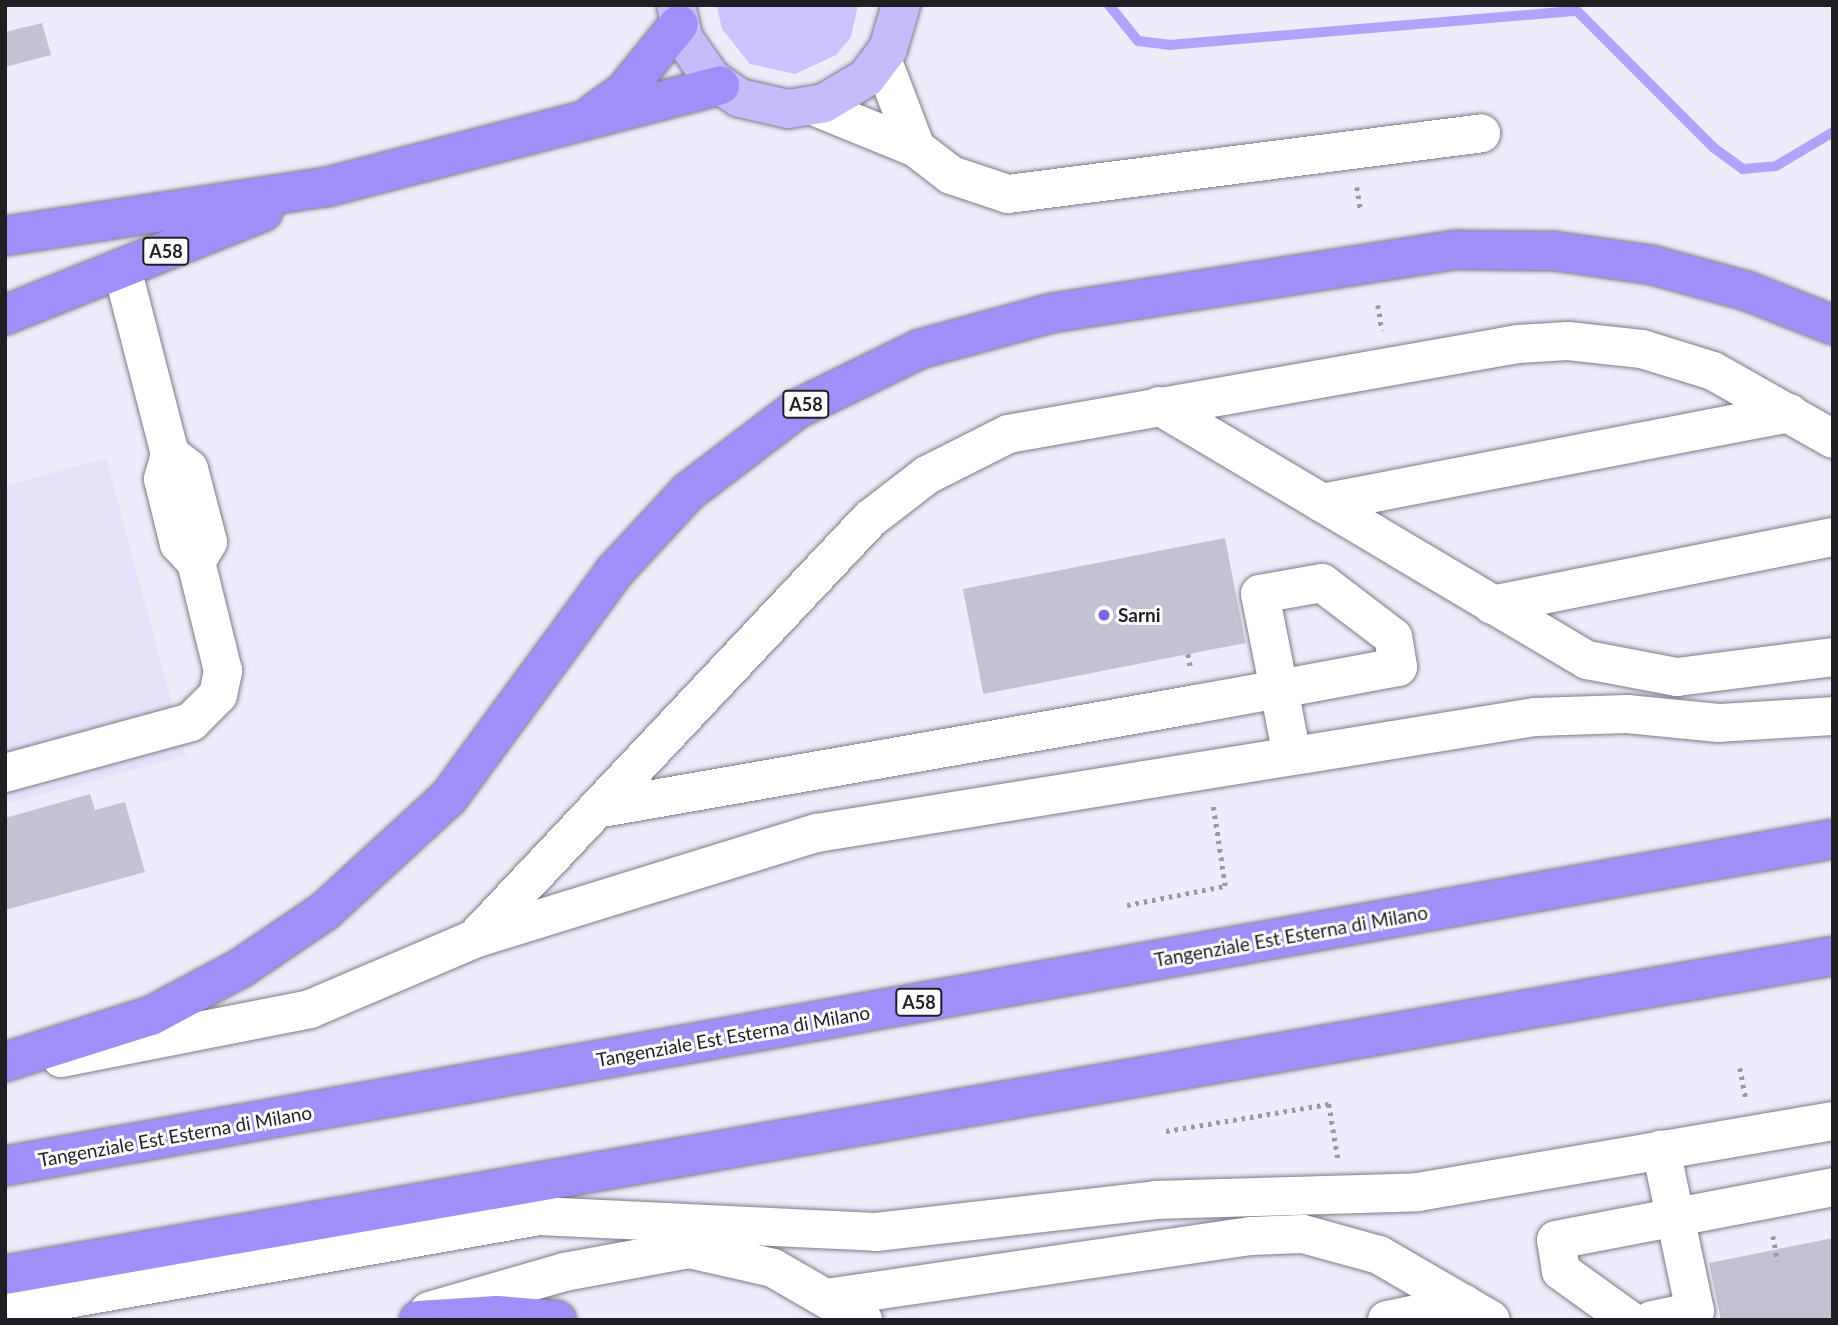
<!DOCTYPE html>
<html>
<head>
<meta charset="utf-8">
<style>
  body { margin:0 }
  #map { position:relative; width:1838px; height:1325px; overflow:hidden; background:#edecfb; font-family:Lato,sans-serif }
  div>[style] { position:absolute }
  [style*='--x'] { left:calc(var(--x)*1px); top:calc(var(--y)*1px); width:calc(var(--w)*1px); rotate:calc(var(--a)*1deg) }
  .built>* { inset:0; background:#e5e3fa }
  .green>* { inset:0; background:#cbc3fe }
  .stream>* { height:10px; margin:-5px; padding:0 5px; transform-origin:5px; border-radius:5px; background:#b1a3fb }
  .building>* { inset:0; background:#c3c2d0; transform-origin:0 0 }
  .path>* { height:4.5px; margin-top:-2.25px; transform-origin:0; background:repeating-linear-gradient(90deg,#9998a3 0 3.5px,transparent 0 8.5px) }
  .roads { filter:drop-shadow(0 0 2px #7c7b88) drop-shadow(0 0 2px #7c7b88) }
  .minor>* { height:38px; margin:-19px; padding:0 19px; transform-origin:19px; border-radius:19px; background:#fff }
  .major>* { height:38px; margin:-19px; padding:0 19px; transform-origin:19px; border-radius:19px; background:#c7bbfb }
  .highway>* { height:38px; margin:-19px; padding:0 19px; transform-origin:19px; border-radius:19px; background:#a28ef8 }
  .dots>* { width:19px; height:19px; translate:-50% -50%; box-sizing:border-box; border:4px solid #fbfbfe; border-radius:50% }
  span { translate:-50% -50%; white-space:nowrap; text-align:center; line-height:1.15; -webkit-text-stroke:6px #fbfbfe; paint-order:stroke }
  .shield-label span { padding:2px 5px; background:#fbfbfe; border:2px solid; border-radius:5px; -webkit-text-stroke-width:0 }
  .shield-label { font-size:18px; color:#1f1f24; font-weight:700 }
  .poi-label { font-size:19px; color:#1f1f24; font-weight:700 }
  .left { translate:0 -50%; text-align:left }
  .street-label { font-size:19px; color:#1f1f24 }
  .frame { position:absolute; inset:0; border:7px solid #1f1f24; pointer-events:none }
</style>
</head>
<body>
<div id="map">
  <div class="built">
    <div style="clip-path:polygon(106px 458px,186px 756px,5px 804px,5px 486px)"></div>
  </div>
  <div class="green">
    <div style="clip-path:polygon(858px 5px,851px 37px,836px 55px,795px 74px,750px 64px,722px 29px,717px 7px)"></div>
  </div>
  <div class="stream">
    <div style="--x:1109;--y:5;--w:46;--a:51.1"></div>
    <div style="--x:1138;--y:41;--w:31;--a:7"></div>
    <div style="--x:1169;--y:45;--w:409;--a:-4.8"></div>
    <div style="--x:1577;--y:11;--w:194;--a:45"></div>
    <div style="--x:1714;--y:148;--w:36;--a:36"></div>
    <div style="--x:1743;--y:169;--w:33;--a:-5"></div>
    <div style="--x:1776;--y:166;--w:66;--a:-30.8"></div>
  </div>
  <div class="building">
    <div style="clip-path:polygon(42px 23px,51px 55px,5px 67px,5px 32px)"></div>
    <div style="left:1225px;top:538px;width:107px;height:267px;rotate:79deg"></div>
    <div style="clip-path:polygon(90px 794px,95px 810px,125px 802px,145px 872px,5px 910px,5px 818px)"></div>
    <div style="clip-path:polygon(1833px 1238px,1833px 1320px,1721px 1320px,1709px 1263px)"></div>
  </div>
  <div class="path">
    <div style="--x:1357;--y:187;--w:25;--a:81"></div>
    <div style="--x:1378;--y:305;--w:26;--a:81"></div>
    <div style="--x:1188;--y:654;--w:15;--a:79"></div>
    <div style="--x:1127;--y:905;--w:100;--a:-11"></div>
    <div style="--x:1225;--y:886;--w:81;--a:-98.5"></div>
    <div style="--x:1740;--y:1068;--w:33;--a:79"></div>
    <div style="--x:1166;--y:1131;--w:165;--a:-9.4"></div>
    <div style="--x:1329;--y:1104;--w:56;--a:80.7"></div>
    <div style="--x:1773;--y:1236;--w:26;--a:79"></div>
  </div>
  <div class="roads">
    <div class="minor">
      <div style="--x:882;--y:59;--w:95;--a:69.1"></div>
      <div style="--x:813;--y:106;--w:111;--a:22.2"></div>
      <div style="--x:916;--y:148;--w:44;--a:37.6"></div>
      <div style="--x:951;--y:175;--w:60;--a:18.4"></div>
      <div style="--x:1008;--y:194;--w:477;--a:-7.3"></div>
      <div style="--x:1159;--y:406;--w:498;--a:30.7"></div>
      <div style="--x:1587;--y:660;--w:92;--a:10.7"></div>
      <div style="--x:1677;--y:677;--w:157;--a:-7.3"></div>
      <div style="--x:170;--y:454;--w:24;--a:38"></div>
      <div style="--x:189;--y:469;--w:75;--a:75.4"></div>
      <div style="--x:208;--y:542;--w:23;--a:121"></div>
      <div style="--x:1322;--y:503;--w:476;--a:-10.9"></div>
      <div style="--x:1492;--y:605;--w:348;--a:-11.3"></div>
      <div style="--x:5;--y:773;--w:193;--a:-15.3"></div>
      <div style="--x:191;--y:722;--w:38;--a:-45"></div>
      <div style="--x:218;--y:695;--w:25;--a:-78"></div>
      <div style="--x:223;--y:671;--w:112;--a:-103.9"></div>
      <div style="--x:196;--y:562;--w:25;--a:-133"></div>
      <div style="--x:179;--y:544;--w:67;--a:-103.8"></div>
      <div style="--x:163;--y:479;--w:26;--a:-74"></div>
      <div style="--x:170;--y:454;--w:191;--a:-104.5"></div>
      <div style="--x:602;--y:808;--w:603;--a:-9.93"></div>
      <div style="--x:1196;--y:704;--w:84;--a:-10.2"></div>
      <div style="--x:1279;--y:689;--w:121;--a:-10.5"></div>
      <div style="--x:1398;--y:667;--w:30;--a:-99"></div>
      <div style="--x:1393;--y:637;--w:89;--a:-142.7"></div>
      <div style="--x:1322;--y:583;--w:63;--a:169.9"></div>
      <div style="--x:1260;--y:594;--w:97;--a:78.7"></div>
      <div style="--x:1279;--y:689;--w:68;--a:79"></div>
      <div style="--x:477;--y:936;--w:573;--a:-46.7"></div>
      <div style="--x:870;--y:519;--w:72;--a:-37.7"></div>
      <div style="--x:927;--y:475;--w:91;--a:-26.8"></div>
      <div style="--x:1008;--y:434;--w:518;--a:-10.01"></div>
      <div style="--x:1518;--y:344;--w:50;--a:-3.4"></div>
      <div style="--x:1568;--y:341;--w:74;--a:6.2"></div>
      <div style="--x:1642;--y:349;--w:74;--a:17.2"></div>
      <div style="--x:1713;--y:371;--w:138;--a:29.5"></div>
      <div style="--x:61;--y:1058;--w:254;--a:-11.1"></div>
      <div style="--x:310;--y:1009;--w:178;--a:-23.1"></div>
      <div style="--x:474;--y:939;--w:359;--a:-17.2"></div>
      <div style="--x:817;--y:833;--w:727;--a:-9.18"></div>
      <div style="--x:1535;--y:717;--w:92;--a:-1.9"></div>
      <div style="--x:1627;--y:714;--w:92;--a:5.6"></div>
      <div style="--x:1719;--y:723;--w:114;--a:-3.5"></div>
      <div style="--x:826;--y:1298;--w:429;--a:-8.3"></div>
      <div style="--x:1251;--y:1236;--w:52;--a:-2.2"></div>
      <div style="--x:1303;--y:1234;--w:79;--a:15.4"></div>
      <div style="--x:1379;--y:1255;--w:129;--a:30.1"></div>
      <div style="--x:5;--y:1310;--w:542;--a:-9.98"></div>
      <div style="--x:539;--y:1216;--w:337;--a:2.7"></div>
      <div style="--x:876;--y:1232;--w:282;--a:-6.5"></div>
      <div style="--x:1156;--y:1200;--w:262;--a:-1.7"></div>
      <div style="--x:1418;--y:1192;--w:421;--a:-9.7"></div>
      <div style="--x:429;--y:1311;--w:141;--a:-16.1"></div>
      <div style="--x:564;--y:1272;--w:127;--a:-10.4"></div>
      <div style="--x:689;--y:1249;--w:86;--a:12.7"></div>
      <div style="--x:773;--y:1268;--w:104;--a:30"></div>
      <div style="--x:1387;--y:1320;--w:79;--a:-11.7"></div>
      <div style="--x:1629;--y:1320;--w:84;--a:-144.2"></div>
      <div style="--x:1561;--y:1271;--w:31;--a:-99"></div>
      <div style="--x:1556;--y:1240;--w:282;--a:-10.8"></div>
      <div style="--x:1652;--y:1320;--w:44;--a:-11.8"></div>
      <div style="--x:1695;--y:1311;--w:165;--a:-101.9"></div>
    </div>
    <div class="major">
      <div style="--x:676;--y:5;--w:35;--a:77"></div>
      <div style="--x:684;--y:39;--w:47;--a:55.3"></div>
      <div style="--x:711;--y:78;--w:35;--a:35"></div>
      <div style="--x:740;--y:98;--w:49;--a:12.9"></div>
      <div style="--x:788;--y:109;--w:36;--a:-9"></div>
      <div style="--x:824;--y:103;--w:49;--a:-30.8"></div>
      <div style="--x:866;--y:78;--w:36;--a:-53"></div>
      <div style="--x:888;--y:49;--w:46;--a:-73.5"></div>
    </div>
    <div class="highway">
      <div style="--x:594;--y:113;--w:37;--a:-35"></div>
      <div style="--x:624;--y:92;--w:87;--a:-51"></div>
      <div style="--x:5;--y:236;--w:326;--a:-8.7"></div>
      <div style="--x:327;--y:187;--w:406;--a:-14.5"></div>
      <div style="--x:5;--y:315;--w:278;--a:-21.8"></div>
      <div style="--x:5;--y:1062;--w:153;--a:-17.5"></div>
      <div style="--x:151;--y:1016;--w:102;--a:-28.1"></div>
      <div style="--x:241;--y:968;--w:102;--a:-34.2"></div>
      <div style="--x:325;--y:911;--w:168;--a:-42.6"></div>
      <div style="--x:449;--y:797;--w:279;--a:-53.7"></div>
      <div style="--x:614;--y:572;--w:109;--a:-47.2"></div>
      <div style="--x:688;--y:492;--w:137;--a:-37.3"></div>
      <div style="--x:797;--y:409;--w:137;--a:-26"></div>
      <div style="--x:920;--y:349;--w:137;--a:-15.3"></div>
      <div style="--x:1052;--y:313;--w:409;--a:-8.9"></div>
      <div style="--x:1456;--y:250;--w:98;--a:0.6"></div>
      <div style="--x:1554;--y:251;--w:99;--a:8.1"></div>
      <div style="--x:1652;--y:265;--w:98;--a:15.3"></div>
      <div style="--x:1747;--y:291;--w:92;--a:21.6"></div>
      <div style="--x:5;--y:1166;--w:1857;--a:-10.14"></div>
      <div style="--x:5;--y:1275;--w:1856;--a:-9.9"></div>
      <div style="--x:419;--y:1320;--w:78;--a:-3.7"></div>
      <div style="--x:497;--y:1315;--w:60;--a:4.8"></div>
    </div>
  </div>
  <div class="dots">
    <div style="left:1104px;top:615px;background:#8165e0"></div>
  </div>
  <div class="shield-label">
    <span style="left:166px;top:251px">A58</span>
    <span style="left:806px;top:404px">A58</span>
    <span style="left:919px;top:1002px">A58</span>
  </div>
  <div class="poi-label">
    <span class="left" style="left:1118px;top:615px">Sarni</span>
  </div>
  <div class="street-label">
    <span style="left:1291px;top:936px;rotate:-10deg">Tangenziale Est Esterna di Milano</span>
    <span style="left:733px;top:1036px;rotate:-10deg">Tangenziale Est Esterna di Milano</span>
    <span style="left:175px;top:1136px;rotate:-10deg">Tangenziale Est Esterna di Milano</span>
  </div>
  <div class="frame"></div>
</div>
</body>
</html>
